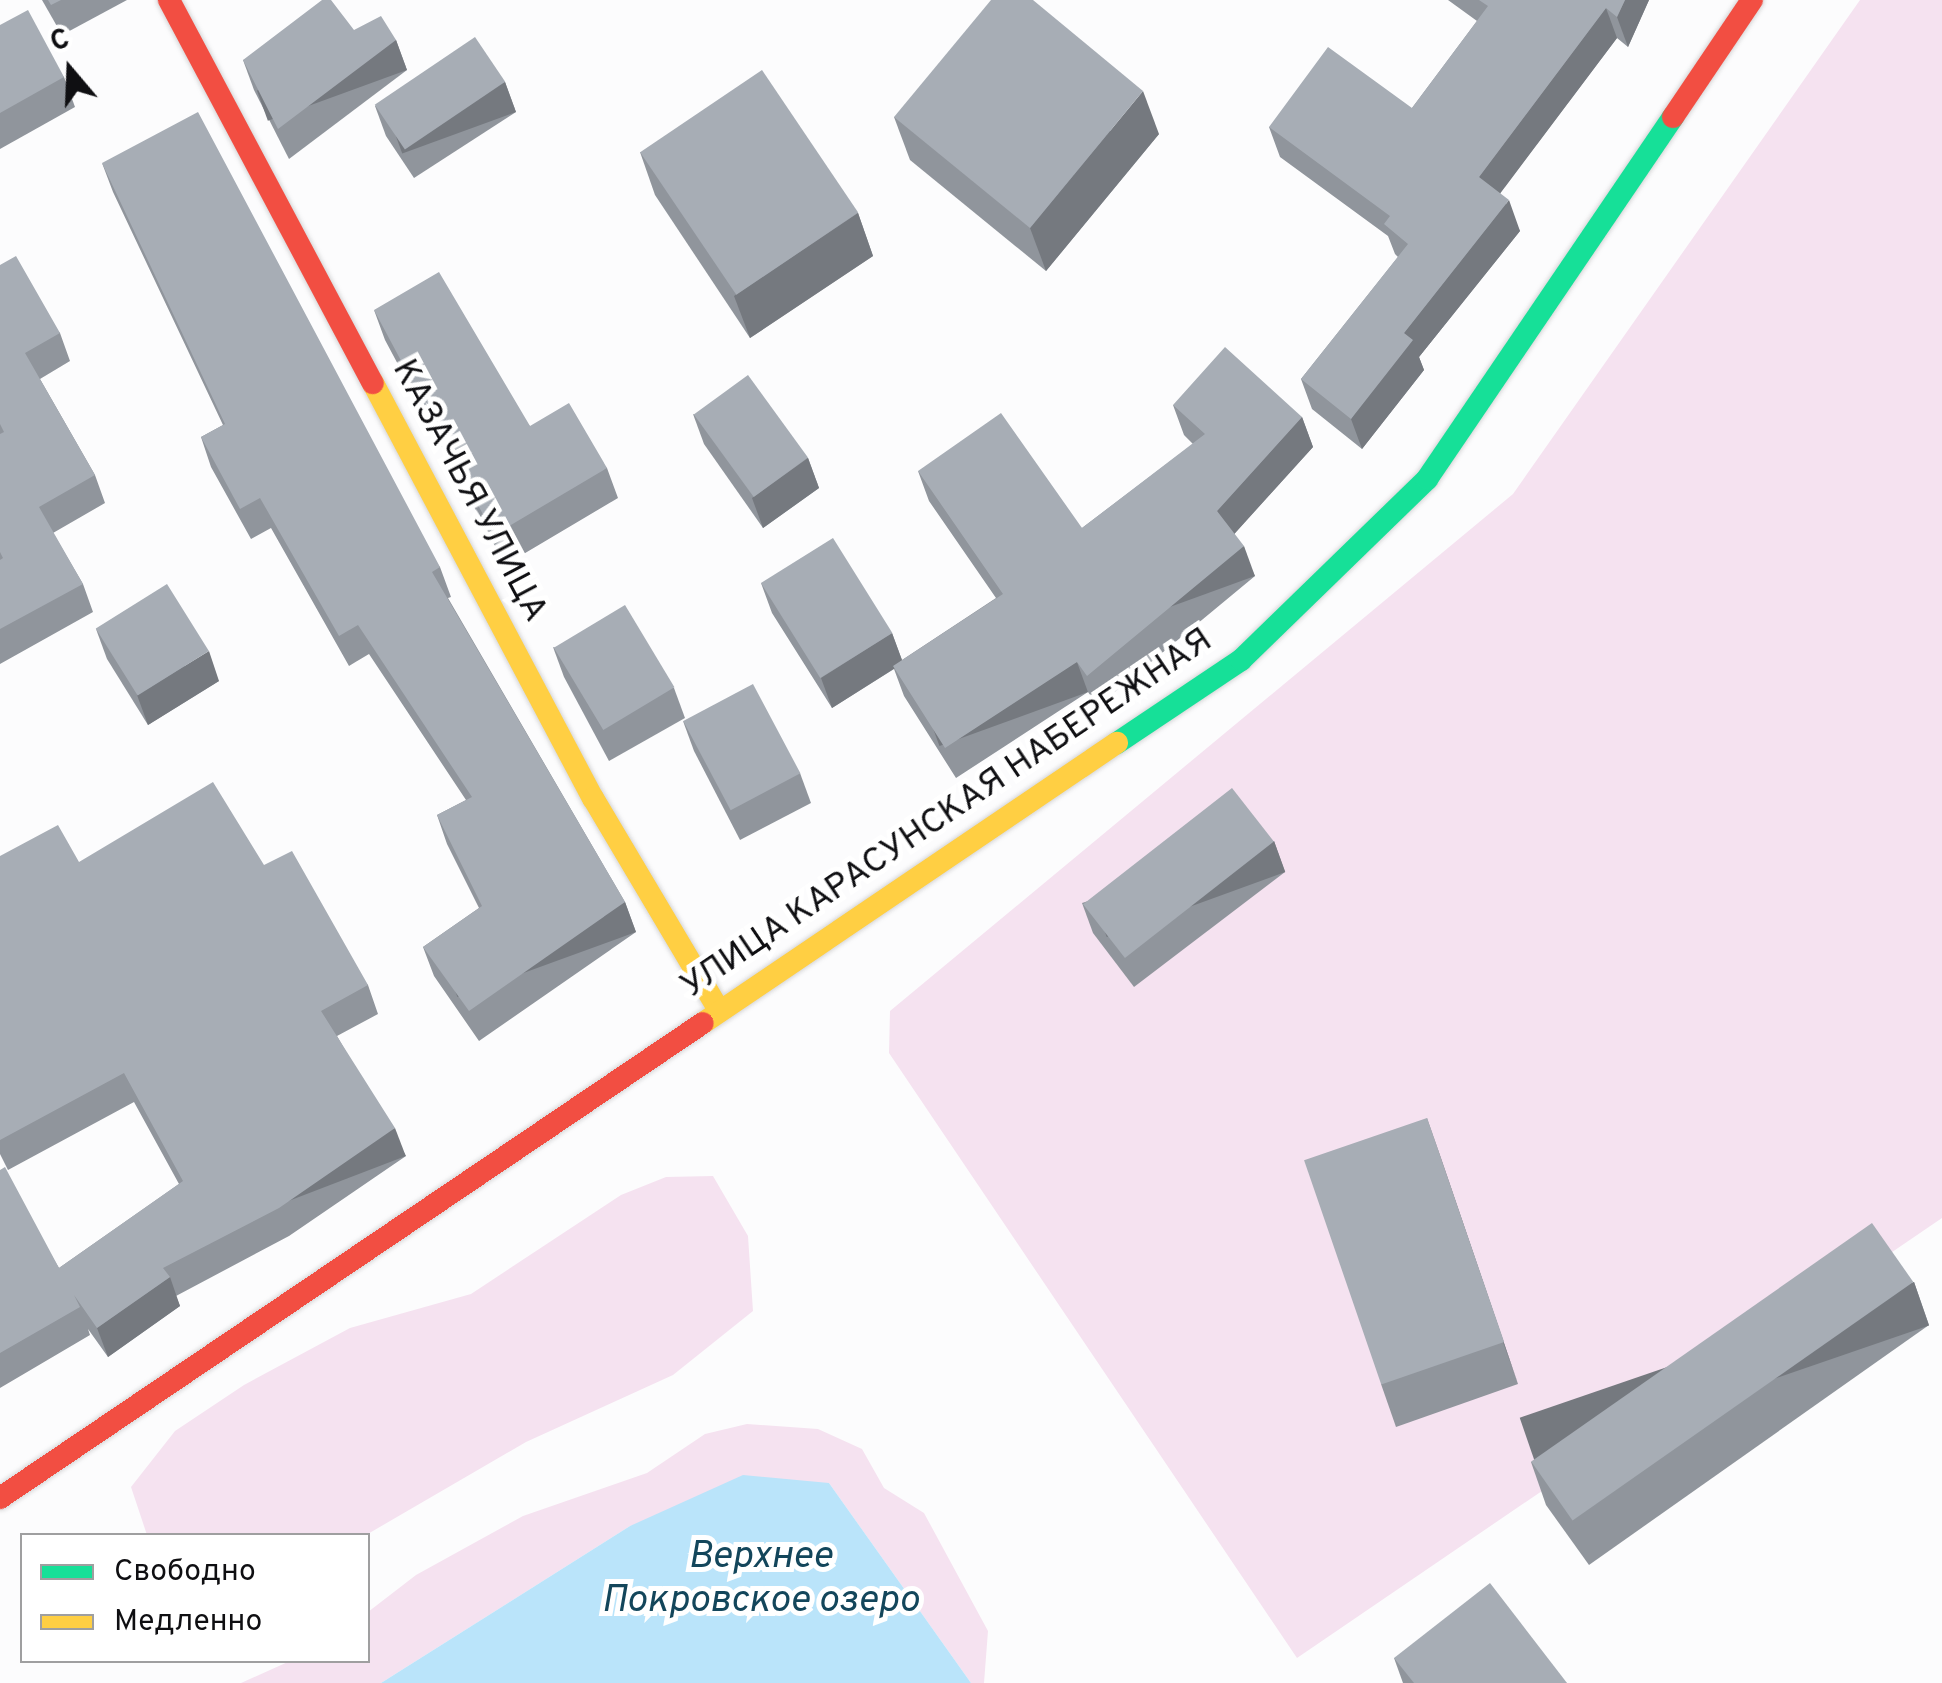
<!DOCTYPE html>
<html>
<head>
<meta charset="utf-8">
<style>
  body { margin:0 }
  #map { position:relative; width:1942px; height:1683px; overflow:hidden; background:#fcfcfd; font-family:Overpass,sans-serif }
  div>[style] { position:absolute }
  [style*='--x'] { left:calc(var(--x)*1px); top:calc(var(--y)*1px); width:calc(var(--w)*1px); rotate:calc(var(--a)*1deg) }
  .green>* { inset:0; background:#f5e2f0 }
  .water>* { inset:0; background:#bae4fa }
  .roads { filter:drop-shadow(0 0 2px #d6d6d7) drop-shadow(0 0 2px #d6d6d7) }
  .fast>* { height:22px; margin:-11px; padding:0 11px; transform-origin:11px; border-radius:11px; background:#16e098 }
  .slow>* { height:22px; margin:-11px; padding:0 11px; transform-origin:11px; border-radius:11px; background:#ffcf43 }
  .jam>* { height:22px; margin:-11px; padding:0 11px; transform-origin:11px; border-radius:11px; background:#f24e42 }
  .wall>* { inset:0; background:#90959c }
  .shaded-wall>* { inset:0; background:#75797f; transform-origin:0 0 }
  .building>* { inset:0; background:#a7adb5; transform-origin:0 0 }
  span { translate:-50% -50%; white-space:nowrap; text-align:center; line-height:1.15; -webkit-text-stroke:10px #fff; paint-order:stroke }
  .street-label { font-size:35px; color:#0f0f12 }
  .water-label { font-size:38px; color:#13465b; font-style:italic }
  .legend { position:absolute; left:20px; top:1533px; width:350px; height:130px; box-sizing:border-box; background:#fff; border:2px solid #9f9fa0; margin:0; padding:12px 18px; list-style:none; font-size:30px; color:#0f0f12 }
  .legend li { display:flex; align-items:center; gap:20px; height:50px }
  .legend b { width:50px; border:2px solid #9f9fa0 }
  .north { position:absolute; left:20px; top:20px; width:100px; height:100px; -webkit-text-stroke:8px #fff; paint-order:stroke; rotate:341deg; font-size:28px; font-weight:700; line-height:40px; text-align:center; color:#0f0f12 }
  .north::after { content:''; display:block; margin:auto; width:35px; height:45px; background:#0f0f12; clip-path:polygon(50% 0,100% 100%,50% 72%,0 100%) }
</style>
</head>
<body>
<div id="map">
  <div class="green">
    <div style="clip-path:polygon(1860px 0,1942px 0,1942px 1218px,1297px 1658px,889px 1053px,890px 1011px,1513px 494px)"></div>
    <div style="clip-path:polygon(713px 1176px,748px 1236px,753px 1311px,673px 1375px,526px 1442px,366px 1535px,147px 1535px,131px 1487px,175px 1431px,244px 1385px,350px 1328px,471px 1294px,621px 1195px,666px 1177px)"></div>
    <div style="clip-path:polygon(747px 1424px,818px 1429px,862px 1449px,884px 1488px,924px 1513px,988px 1631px,984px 1683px,971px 1683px,829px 1483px,630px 1526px,381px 1683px,241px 1683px,290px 1661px,368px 1660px,368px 1612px,416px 1575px,523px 1516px,647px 1473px,705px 1434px)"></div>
  </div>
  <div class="water">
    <div style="clip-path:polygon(743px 1475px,829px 1483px,971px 1683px,381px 1683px,630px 1526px)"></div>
  </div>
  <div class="roads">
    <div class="fast">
      <div style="--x:1117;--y:743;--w:149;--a:-33.8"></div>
      <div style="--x:1241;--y:660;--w:260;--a:-44.2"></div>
      <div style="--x:1427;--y:479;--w:438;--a:-55.8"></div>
    </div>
    <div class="slow">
      <div style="--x:373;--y:383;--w:470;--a:62.1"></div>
      <div style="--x:593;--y:798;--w:247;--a:59.3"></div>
      <div style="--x:703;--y:1023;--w:500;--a:-34.1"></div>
    </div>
    <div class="jam">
      <div style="--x:169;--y:0;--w:434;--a:62"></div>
      <div style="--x:1673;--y:117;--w:141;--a:-56"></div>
      <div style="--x:0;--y:1498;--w:848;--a:-34.05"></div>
    </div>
  </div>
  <div class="wall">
    <div style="clip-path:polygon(42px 0,127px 0,62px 35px)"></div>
    <div style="clip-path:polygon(1448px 0,1649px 0,1628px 47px,1617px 38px,1500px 193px,1520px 231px,1419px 357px,1424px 370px,1362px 449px,1312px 409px,1301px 379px,1398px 257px,1395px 254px,1388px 236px,1280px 157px,1269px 127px,1412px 108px,1477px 21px)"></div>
    <div style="clip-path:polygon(0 25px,64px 77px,75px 107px,0 149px)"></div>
    <div style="clip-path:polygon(354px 30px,396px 40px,407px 70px,289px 159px,254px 90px,243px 60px)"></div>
    <div style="clip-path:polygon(505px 82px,516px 112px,414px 178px,386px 136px,375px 106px)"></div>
    <div style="clip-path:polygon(894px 117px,1159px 134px,1046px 271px,910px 160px)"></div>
    <div style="clip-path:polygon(640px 152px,858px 213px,873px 256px,750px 338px,655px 195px)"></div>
    <div style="clip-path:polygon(102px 163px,440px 567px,451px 597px,448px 598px,625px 902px,636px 932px,479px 1041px,434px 976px,423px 947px,479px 908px,447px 844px,437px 815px,466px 800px,369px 654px,349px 666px,271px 528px,251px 539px,211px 467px,201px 437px,223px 425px,113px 192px)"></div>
    <div style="clip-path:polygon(0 265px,60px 333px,70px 361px,40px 379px,95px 475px,105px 503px,53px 533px,83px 584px,93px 612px,0 664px)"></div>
    <div style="clip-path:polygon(374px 310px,530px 426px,607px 468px,618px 498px,505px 565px,385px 340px)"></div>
    <div style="clip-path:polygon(1173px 405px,1302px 417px,1313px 447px,1234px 534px,1255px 576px,1098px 706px,1088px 692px,956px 778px,904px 696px,894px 669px,832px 708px,772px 613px,761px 583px,892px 633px,902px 660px,996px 598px,929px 501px,918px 471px,1082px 528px,1193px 444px,1184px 435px)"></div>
    <div style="clip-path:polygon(693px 414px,808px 458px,819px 488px,763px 528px,704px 444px)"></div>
    <div style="clip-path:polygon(96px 629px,219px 681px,148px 725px,107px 659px)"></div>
    <div style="clip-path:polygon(553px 647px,674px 688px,685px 718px,609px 761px,564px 677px)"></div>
    <div style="clip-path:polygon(683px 721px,800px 773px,811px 803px,740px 840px,694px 751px)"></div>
    <div style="clip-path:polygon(1274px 841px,1285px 872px,1134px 987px,1093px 933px,1082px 903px)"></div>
    <div style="clip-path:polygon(0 856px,79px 862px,264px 865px,368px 985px,378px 1014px,337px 1036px,406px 1156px,289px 1236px,176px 1296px,180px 1306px,108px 1357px,88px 1329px,90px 1335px,0 1388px,0 1170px,59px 1268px,179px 1184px,134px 1102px,8px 1170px,0 1154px)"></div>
    <div style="clip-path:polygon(1427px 1118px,1518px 1384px,1396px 1427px,1381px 1384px)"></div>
    <div style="clip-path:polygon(1914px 1282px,1929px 1325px,1589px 1565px,1546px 1505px,1531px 1462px)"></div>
    <div style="clip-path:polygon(1394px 1658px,1567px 1683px,1403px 1683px)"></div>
  </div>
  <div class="shaded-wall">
    <div style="clip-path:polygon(1625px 0,1649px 0,1628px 47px,1617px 17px)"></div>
    <div style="clip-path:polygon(1606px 8px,1617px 38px,1490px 207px,1479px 177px)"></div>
    <div style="left:396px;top:40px;width:32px;height:148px;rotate:70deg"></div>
    <div style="left:505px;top:82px;width:32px;height:121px;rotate:70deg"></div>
    <div style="clip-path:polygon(1143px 91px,1159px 134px,1046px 271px,1030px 228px)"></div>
    <div style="clip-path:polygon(1509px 200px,1520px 231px,1419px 357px,1424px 370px,1362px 449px,1351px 419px,1404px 333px)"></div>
    <div style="clip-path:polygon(858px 213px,873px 256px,750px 338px,734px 296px)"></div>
    <div style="clip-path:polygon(1302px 417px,1313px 447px,1228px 541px,1217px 511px)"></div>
    <div style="clip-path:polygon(808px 458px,819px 488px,763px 528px,752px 498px)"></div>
    <div style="left:1244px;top:546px;width:32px;height:204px;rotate:70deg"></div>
    <div style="clip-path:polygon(892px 633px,903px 663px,832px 708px,821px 678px)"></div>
    <div style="clip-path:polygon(209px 651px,219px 681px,148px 725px,137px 695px)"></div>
    <div style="left:1077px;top:662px;width:32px;height:158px;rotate:70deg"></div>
    <div style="left:1274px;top:841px;width:33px;height:190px;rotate:70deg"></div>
    <div style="left:625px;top:902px;width:32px;height:190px;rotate:70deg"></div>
    <div style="clip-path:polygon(1427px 1118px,1442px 1161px,1518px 1384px,1503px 1342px)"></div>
    <div style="left:395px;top:1128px;width:30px;height:141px;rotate:69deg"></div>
    <div style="clip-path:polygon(170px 1277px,180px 1306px,108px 1357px,97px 1328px)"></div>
    <div style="left:1914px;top:1282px;width:46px;height:417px;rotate:71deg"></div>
  </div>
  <div class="building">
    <div style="clip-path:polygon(48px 0,61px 0,51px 5px)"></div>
    <div style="clip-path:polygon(322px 0,331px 0,354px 30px,381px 16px,396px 40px,278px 129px,243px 60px)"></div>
    <div style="clip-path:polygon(991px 0,1033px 0,1143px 91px,1030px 228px,894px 117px)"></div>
    <div style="clip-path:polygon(1479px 0,1625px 0,1617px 17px,1606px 8px,1479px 177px,1509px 200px,1404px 333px,1413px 340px,1351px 419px,1301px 379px,1408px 244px,1384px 224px,1390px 216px,1269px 127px,1328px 47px,1412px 108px,1488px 6px)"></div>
    <div style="clip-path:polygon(28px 10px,64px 77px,0 113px,0 25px)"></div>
    <div style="left:475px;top:37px;width:54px;height:121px;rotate:56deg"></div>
    <div style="left:762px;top:70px;width:172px;height:147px;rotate:56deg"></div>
    <div style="clip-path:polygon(198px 112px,440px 567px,432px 572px,625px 902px,469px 1011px,423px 947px,482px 906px,437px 815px,472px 797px,358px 625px,339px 636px,260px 498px,240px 509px,201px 437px,225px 424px,102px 163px)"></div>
    <div style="clip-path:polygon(16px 256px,60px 333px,25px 353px,95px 475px,39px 507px,83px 584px,0 629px,0 560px,3px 558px,0 552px,0 434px,4px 432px,0 424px,0 265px)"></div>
    <div style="clip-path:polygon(439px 272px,530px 426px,569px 403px,607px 468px,494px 535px,374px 310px)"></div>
    <div style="clip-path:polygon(1225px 347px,1302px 417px,1217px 511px,1244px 546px,1087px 676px,1077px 662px,945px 748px,893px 666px,1003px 594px,918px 471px,1001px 413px,1082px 528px,1205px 434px,1173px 405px)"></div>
    <div style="left:748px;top:375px;width:102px;height:67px;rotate:54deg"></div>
    <div style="left:833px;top:538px;width:112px;height:85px;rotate:58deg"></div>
    <div style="left:167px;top:584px;width:79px;height:84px;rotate:58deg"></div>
    <div style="left:625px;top:605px;width:96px;height:83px;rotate:59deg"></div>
    <div style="left:753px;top:684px;width:101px;height:79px;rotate:62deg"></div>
    <div style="clip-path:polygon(213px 782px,264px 865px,292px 851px,368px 985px,321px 1011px,395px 1128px,279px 1208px,163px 1268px,170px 1277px,97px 1328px,74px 1295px,80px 1307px,0 1353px,0 1170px,5px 1167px,59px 1268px,183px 1181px,124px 1073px,0 1140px,0 856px,58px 825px,79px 862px)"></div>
    <div style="left:1232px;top:788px;width:68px;height:189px;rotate:52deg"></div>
    <div style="left:1427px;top:1118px;width:237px;height:130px;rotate:71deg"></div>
    <div style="left:1872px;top:1223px;width:72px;height:416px;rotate:55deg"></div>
    <div style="clip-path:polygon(1490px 1583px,1567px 1683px,1414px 1683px,1394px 1658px)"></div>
  </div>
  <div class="street-label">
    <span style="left:469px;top:491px;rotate:62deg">КАЗАЧЬЯ УЛИЦА</span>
    <span style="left:947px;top:814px;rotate:-34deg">УЛИЦА КАРАСУНСКАЯ НАБЕРЕЖНАЯ</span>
  </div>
  <div class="water-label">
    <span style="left:760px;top:1580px">Верхнее<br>Покровское озеро</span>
  </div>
  <ul class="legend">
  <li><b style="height:12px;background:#16e098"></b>Свободно</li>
  <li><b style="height:12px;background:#ffcf43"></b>Медленно</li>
  </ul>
  <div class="north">С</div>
</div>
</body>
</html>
